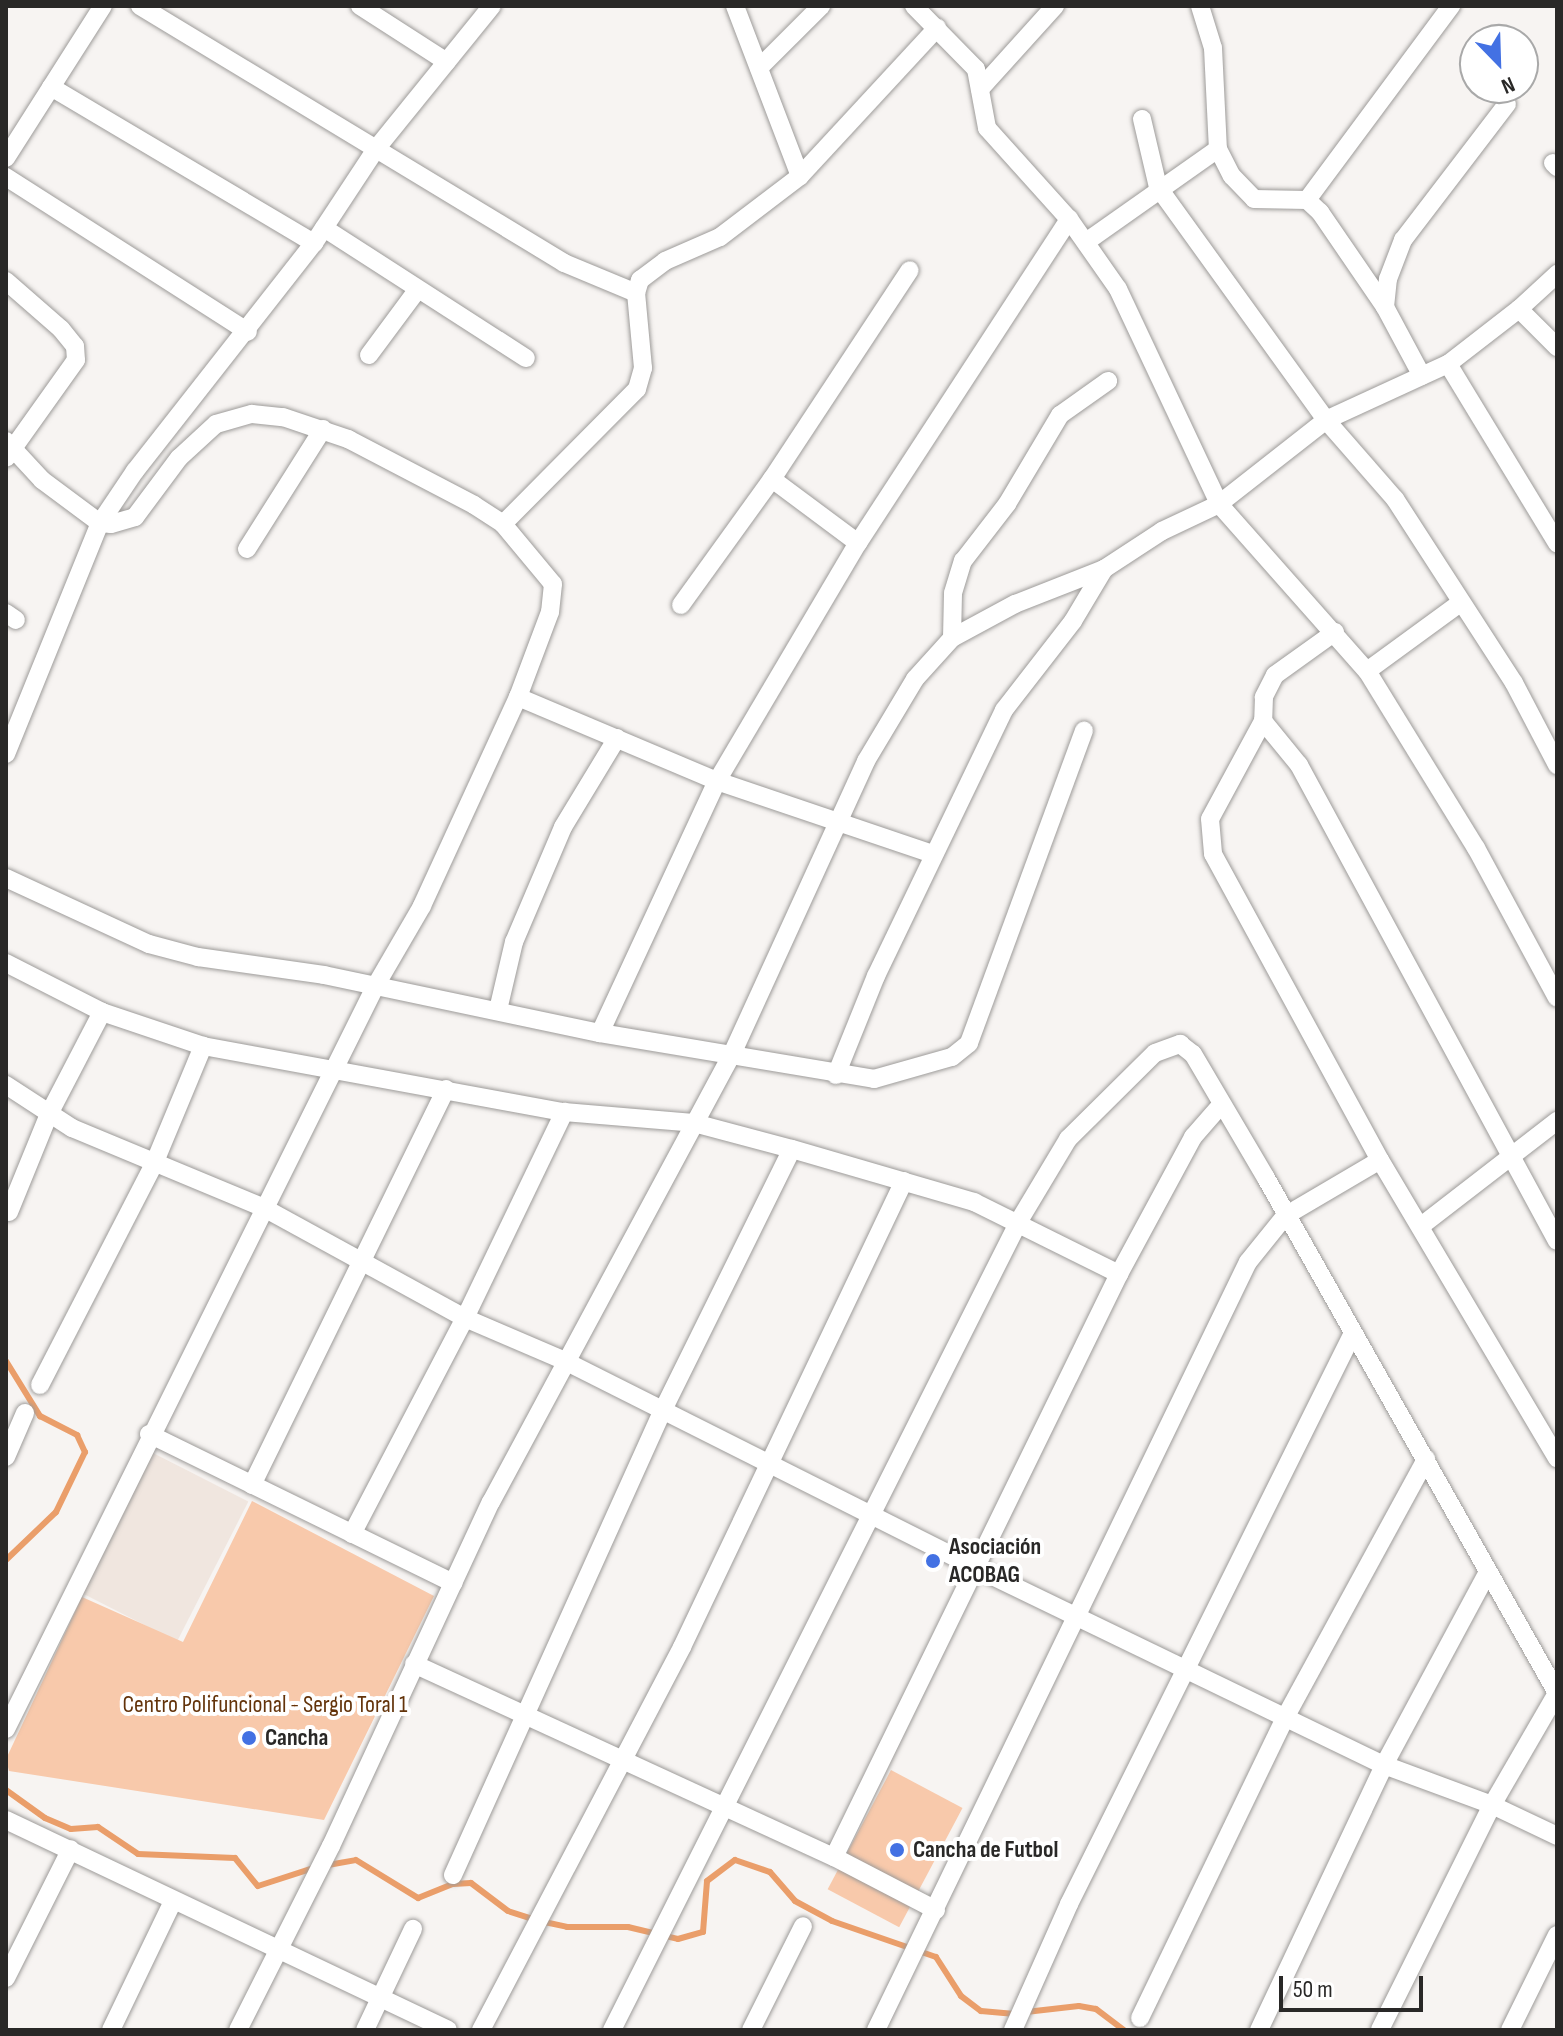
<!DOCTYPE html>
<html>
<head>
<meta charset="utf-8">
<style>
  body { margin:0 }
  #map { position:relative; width:1563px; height:2036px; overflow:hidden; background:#f7f4f2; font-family:"Sofia Sans Condensed",sans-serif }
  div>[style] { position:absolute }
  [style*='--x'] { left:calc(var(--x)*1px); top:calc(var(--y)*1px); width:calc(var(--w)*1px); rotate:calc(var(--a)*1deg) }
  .built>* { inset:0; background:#f0e6df; transform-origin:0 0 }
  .green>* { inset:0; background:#f8c9ab; transform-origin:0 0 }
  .stream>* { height:6px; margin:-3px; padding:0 3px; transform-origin:3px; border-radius:3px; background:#ea9e6a }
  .roads { filter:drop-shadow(0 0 2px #9d9b99) drop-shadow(0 0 2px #9d9b99) }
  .street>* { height:18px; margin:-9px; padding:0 9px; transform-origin:9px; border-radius:9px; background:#fff }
  .dots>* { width:22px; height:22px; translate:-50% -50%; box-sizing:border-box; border:4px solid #fff; border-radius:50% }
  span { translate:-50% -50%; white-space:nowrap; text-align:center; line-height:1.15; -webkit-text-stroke:8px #fff; paint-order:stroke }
  .poi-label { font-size:24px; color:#292827; font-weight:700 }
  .left { translate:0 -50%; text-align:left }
  .park-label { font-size:24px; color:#63330a }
  .frame { position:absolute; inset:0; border:8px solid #292827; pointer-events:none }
  .north { position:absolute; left:1459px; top:24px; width:80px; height:80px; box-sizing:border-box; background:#fff; border:2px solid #a9a9a9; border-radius:50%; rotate:157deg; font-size:22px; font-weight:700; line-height:32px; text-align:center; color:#292827 }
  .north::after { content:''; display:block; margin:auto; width:28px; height:36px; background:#4371e3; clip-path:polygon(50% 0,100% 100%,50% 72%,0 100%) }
  .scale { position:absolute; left:1279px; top:1976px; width:144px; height:36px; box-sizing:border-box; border:4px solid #292827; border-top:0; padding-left:10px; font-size:24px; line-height:28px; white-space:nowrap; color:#292827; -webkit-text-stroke:6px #fff; paint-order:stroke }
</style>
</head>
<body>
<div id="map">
  <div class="built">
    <div style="left:153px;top:1453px;width:107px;height:157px;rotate:27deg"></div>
  </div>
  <div class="green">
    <div style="clip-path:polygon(252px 1501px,434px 1596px,324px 1820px,9px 1771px,6px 1759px,82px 1597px,183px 1642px)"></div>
    <div style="left:891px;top:1770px;width:81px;height:135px;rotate:28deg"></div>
  </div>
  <div class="stream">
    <div style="--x:6;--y:1361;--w:65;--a:58.3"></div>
    <div style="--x:40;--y:1416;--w:42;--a:27.2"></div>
    <div style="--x:77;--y:1435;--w:19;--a:65"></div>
    <div style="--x:85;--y:1452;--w:67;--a:115.8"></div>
    <div style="--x:56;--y:1512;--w:69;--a:136.2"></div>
    <div style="--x:6;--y:1790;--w:48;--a:35.7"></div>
    <div style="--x:45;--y:1818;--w:28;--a:23"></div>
    <div style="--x:71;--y:1829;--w:27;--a:-4"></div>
    <div style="--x:98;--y:1827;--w:48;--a:34"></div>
    <div style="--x:138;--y:1854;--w:97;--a:2.4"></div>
    <div style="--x:235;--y:1858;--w:36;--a:51"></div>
    <div style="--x:258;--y:1886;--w:62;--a:-17.9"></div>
    <div style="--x:328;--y:1865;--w:28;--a:-10"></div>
    <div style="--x:356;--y:1860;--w:73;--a:31.5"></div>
    <div style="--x:418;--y:1898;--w:38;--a:-22"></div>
    <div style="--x:453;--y:1884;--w:18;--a:-3"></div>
    <div style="--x:471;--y:1883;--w:46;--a:37.1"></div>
    <div style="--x:508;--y:1911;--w:28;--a:18"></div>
    <div style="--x:535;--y:1920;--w:33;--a:12"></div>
    <div style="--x:567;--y:1927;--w:61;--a:0"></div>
    <div style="--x:628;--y:1927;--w:51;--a:13.5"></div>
    <div style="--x:678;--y:1939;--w:26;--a:-16"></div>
    <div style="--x:703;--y:1932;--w:51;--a:-85.5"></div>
    <div style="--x:707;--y:1881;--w:35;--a:-37"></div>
    <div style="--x:735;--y:1860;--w:37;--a:19"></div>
    <div style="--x:770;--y:1872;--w:38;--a:49"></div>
    <div style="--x:795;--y:1901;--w:42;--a:28.4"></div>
    <div style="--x:832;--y:1921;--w:110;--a:19.1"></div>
    <div style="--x:936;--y:1957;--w:46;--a:57.3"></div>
    <div style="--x:961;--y:1996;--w:25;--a:37"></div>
    <div style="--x:981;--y:2011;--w:34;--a:5"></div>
    <div style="--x:1026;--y:2012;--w:53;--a:-6.5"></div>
    <div style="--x:1079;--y:2006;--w:17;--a:10"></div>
    <div style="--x:1096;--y:2009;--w:35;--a:37"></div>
  </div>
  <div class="roads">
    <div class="street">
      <div style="--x:140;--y:6;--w:496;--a:31.2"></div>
      <div style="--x:564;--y:263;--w:78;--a:22.6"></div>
      <div style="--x:360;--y:6;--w:103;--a:32.8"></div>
      <div style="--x:735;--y:6;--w:182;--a:69.1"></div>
      <div style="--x:914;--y:6;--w:88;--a:45.5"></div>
      <div style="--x:976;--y:69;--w:60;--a:79.4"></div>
      <div style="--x:987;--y:128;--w:122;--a:48"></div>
      <div style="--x:1069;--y:219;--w:85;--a:55"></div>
      <div style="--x:1118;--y:289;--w:238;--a:64.8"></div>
      <div style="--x:1219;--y:504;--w:223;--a:48.5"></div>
      <div style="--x:1367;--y:671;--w:208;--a:58.4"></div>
      <div style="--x:1476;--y:848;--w:170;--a:61.6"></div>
      <div style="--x:1200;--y:6;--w:44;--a:72.8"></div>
      <div style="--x:1213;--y:48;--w:101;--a:87.2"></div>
      <div style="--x:1218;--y:149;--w:30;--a:63"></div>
      <div style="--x:1232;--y:176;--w:32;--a:46"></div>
      <div style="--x:1254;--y:199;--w:53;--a:1.1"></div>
      <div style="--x:1307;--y:200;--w:18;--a:43"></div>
      <div style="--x:1320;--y:212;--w:115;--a:55.6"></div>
      <div style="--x:1385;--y:307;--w:78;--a:61.8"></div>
      <div style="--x:759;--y:68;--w:88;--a:-45"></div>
      <div style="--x:51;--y:87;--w:306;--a:30.7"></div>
      <div style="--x:980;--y:89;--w:112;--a:-47.9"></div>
      <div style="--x:1142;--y:119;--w:70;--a:76.8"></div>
      <div style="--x:1158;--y:187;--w:287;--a:54.2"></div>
      <div style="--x:1326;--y:420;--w:105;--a:48.9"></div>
      <div style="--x:1395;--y:499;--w:219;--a:57.1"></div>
      <div style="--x:1514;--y:683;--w:93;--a:62.3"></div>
      <div style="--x:6;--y:158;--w:180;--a:-57.5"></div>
      <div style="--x:1553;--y:163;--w:6;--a:45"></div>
      <div style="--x:6;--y:177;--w:287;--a:32.6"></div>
      <div style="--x:1307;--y:200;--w:242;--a:-53.4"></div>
      <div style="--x:324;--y:228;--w:240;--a:32.8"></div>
      <div style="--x:1086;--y:242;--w:161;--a:-35.2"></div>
      <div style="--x:6;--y:281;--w:73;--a:41.1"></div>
      <div style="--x:61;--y:329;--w:22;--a:51"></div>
      <div style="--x:75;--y:346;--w:14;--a:86"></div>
      <div style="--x:76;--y:360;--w:120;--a:125.5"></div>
      <div style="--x:1385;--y:307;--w:28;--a:-84"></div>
      <div style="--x:1388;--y:279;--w:42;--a:-69"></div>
      <div style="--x:1403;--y:240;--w:171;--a:-52.6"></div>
      <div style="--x:1519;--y:309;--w:52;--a:-42.6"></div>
      <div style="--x:369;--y:355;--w:82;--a:-53.4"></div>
      <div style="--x:1448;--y:364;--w:210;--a:58.7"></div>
      <div style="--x:6;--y:441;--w:53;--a:47.3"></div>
      <div style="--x:42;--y:480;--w:72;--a:36.6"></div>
      <div style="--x:100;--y:523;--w:11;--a:5"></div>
      <div style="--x:111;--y:524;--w:25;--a:-16"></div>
      <div style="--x:135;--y:517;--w:74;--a:-53.3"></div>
      <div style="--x:179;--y:458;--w:50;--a:-42.6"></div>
      <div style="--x:216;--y:424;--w:37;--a:-16"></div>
      <div style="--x:252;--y:414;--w:31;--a:6"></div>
      <div style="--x:283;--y:417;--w:69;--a:18.7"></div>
      <div style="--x:348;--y:439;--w:142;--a:27.6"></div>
      <div style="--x:474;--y:505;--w:35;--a:33"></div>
      <div style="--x:503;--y:524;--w:78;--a:50.2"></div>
      <div style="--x:553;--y:584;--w:28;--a:96"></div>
      <div style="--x:550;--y:612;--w:91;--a:110.6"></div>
      <div style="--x:518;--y:697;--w:230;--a:114.7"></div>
      <div style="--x:422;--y:906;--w:91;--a:120.2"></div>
      <div style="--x:376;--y:985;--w:831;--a:116.44"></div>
      <div style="--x:772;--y:479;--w:107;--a:36.7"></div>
      <div style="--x:503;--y:524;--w:190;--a:-45.2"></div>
      <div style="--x:637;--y:389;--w:22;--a:-74"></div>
      <div style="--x:643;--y:368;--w:75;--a:-95.3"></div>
      <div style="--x:636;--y:293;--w:14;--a:-73"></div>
      <div style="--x:640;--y:280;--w:31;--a:-37"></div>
      <div style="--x:665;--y:261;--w:60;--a:-23.6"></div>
      <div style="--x:720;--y:237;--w:101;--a:-37.3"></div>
      <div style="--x:800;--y:176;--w:202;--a:-47.2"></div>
      <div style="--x:247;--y:549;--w:142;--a:-57.7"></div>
      <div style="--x:681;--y:605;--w:155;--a:-54.2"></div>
      <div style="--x:772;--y:479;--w:250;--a:-56.6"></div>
      <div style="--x:6;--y:613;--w:12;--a:35"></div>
      <div style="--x:1335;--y:632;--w:74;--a:144.4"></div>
      <div style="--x:1275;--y:675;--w:25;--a:117"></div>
      <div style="--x:1264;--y:697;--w:24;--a:92"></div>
      <div style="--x:1263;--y:721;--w:57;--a:50.7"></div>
      <div style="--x:1299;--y:765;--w:541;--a:61.54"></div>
      <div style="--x:952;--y:638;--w:45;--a:-88.7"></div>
      <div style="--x:953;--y:593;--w:34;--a:-73"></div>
      <div style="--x:963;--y:561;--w:72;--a:-52.3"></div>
      <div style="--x:1007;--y:504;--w:104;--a:-59.2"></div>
      <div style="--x:1060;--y:415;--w:59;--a:-35.3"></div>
      <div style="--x:1367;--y:671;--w:114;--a:-36.1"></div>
      <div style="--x:518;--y:697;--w:216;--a:22.9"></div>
      <div style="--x:717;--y:781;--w:228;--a:18.7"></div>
      <div style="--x:1263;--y:721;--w:111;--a:118.4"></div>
      <div style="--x:1210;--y:819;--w:35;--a:85"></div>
      <div style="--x:1213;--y:854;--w:349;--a:61.4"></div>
      <div style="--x:1380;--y:1160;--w:347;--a:59.3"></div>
      <div style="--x:6;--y:754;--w:249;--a:-67.9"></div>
      <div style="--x:100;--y:523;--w:63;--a:-56.1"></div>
      <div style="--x:135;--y:471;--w:290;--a:-51.9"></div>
      <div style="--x:314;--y:243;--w:113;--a:-56.6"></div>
      <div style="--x:376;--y:149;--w:184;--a:-51"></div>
      <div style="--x:6;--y:878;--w:157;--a:24.8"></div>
      <div style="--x:149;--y:944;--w:51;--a:14.9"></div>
      <div style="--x:198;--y:957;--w:127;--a:8.1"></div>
      <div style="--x:324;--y:975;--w:282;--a:11.9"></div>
      <div style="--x:600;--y:1033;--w:278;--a:9.5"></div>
      <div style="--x:874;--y:1079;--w:81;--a:-15.8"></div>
      <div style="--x:952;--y:1057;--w:22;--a:-39"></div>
      <div style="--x:969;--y:1043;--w:333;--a:-69.8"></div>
      <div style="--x:6;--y:963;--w:108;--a:27"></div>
      <div style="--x:102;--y:1012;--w:107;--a:18.6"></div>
      <div style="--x:203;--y:1046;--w:367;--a:10.4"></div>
      <div style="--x:564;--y:1112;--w:130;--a:4.8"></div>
      <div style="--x:694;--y:1123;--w:101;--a:14.9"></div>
      <div style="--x:792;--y:1149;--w:190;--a:16.2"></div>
      <div style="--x:974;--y:1202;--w:162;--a:26.4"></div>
      <div style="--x:498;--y:1010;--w:70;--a:-76.8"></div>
      <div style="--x:514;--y:942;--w:125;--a:-66.9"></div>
      <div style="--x:563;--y:827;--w:104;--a:-58.8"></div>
      <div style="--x:600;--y:1033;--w:278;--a:-65.1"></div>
      <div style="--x:717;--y:781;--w:277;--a:-59.4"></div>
      <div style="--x:858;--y:543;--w:387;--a:-56.9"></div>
      <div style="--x:836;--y:1075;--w:107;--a:-68"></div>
      <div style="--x:876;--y:976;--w:295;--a:-64.3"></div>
      <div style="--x:1004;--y:710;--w:113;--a:-52.2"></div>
      <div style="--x:1073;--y:621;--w:61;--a:-59.2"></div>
      <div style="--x:6;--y:1085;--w:79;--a:33.1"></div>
      <div style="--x:72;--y:1128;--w:208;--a:22.6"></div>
      <div style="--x:264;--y:1208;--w:229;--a:28.7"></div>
      <div style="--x:465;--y:1318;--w:107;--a:23.2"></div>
      <div style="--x:563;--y:1360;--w:462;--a:26.7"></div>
      <div style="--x:976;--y:1568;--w:453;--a:25.8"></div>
      <div style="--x:1384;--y:1765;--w:115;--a:20.3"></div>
      <div style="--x:1492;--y:1805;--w:72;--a:25.5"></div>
      <div style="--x:9;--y:1212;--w:106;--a:-67.8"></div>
      <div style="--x:49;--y:1114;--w:115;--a:-62.5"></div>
      <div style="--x:1421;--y:1226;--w:172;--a:-37.7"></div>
      <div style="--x:40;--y:1385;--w:249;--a:-62.7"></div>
      <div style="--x:154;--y:1164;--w:128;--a:-67.4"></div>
      <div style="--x:149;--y:1434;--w:339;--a:26.1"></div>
      <div style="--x:6;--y:1457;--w:48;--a:-66.6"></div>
      <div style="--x:252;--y:1485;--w:441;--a:-63.9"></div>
      <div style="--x:352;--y:1534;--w:244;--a:-62.4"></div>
      <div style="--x:465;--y:1318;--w:229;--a:-64.3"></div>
      <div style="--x:414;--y:1664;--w:462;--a:24.7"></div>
      <div style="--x:834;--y:1857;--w:649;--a:-63.95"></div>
      <div style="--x:1119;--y:1274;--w:156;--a:-61.6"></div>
      <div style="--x:1193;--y:1137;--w:41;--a:-48.9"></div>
      <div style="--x:6;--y:1820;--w:489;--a:25.4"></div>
      <div style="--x:834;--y:1857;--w:115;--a:27.5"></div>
      <div style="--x:453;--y:1875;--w:508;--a:-65.71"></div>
      <div style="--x:662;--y:1412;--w:293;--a:-63.7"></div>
      <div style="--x:6;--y:1978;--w:144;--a:-63.3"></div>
      <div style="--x:1140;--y:2018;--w:335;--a:-64.2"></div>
      <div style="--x:1286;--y:1716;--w:293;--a:-61.4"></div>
      <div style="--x:111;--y:2030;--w:143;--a:-64.3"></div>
      <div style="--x:238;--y:2030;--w:206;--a:-63.2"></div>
      <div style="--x:331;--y:1846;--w:379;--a:-65.1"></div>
      <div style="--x:491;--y:1502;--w:509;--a:-61.72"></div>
      <div style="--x:732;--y:1054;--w:322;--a:-65.4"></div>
      <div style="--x:866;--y:761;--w:96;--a:-59.1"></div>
      <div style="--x:915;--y:679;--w:55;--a:-47.9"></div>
      <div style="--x:952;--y:638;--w:72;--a:-28.4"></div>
      <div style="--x:1015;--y:604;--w:96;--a:-21.5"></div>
      <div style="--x:1104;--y:569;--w:69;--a:-33.2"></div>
      <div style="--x:1162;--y:531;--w:63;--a:-25.3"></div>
      <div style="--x:1219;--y:504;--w:136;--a:-38.1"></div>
      <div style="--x:1326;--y:420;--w:134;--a:-24.7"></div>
      <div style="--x:1448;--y:364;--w:90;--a:-37.8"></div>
      <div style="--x:1519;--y:309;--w:54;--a:45"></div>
      <div style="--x:365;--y:2030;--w:112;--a:-64.6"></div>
      <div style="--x:481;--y:2030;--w:433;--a:-62.3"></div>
      <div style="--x:682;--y:1647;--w:516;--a:-64.53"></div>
      <div style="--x:612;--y:2030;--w:906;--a:-63.29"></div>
      <div style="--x:1019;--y:1221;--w:96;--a:-59.1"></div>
      <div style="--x:1068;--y:1139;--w:122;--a:-44.7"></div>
      <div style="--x:1155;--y:1053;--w:27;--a:-20"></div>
      <div style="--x:1180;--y:1044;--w:16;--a:38"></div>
      <div style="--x:1193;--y:1054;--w:144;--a:59.5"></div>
      <div style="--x:1266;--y:1178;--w:592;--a:60.53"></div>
      <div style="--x:1557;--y:1693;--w:129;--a:120.1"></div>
      <div style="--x:1492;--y:1805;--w:251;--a:116.5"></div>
      <div style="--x:751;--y:2030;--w:116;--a:-63.4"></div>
      <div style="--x:876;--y:2030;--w:853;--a:-64.16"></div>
      <div style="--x:1248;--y:1262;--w:59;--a:-51.2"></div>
      <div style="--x:1285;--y:1216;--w:110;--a:-30.5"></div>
      <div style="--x:1013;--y:2030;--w:138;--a:-66"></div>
      <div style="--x:1069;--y:1904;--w:635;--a:-63.56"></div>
      <div style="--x:1259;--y:2030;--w:293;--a:-64.7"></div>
      <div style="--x:1384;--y:1765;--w:219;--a:-61.7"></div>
      <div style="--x:1510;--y:2030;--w:106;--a:-63.7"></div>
    </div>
  </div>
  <div class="dots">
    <div style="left:933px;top:1561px;background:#4371e3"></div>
    <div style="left:249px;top:1738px;background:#4371e3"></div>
    <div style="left:897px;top:1850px;background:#4371e3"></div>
  </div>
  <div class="poi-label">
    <span class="left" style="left:949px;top:1561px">Asociación<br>ACOBAG</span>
    <span class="left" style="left:265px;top:1738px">Cancha</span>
    <span class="left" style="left:913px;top:1850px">Cancha de Futbol</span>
  </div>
  <div class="park-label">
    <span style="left:265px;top:1705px">Centro Polifuncional - Sergio Toral 1</span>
  </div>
  <div class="frame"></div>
  <div class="north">N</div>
  <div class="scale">50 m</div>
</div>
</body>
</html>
